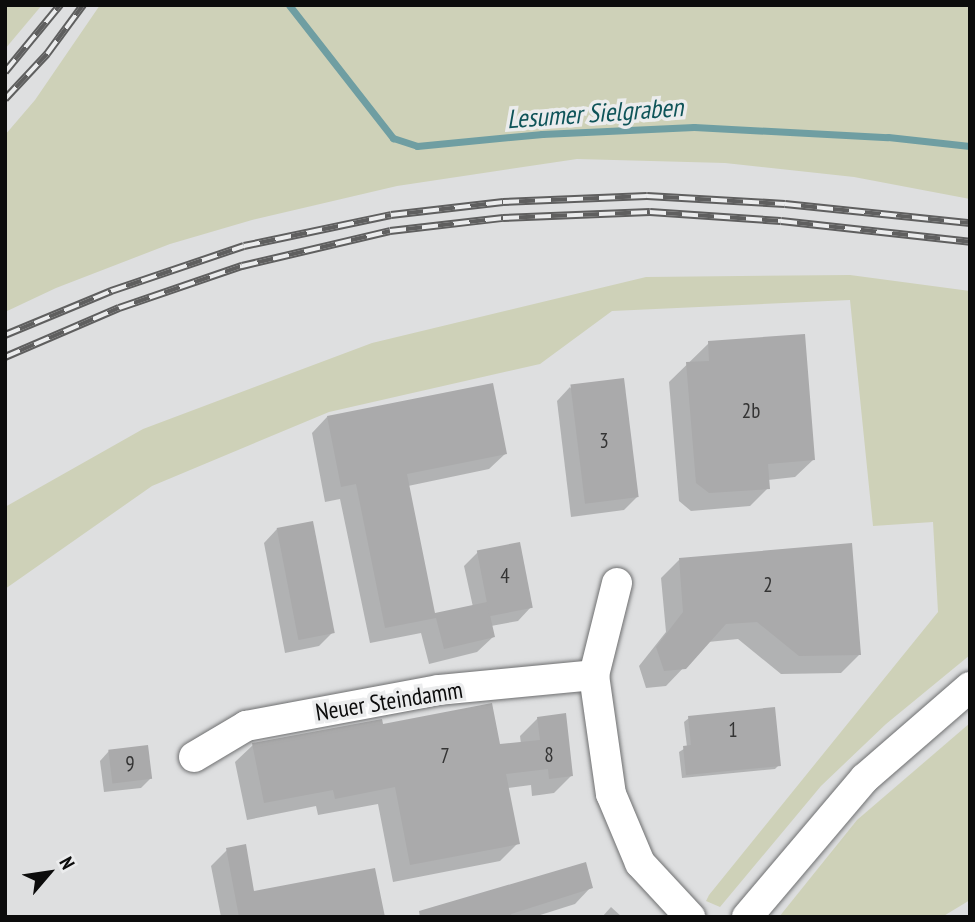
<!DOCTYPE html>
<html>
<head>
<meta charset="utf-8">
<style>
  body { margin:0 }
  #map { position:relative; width:975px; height:922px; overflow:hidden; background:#dedfe0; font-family:"PT Sans Narrow",sans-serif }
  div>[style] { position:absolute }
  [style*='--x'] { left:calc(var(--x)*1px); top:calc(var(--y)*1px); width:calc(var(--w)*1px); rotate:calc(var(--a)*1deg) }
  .green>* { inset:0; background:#ced1b8 }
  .shadow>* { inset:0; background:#0003 }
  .stream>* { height:7px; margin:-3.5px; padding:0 3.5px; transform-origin:3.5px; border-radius:3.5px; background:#6f9ea2 }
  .building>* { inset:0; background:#aaaaab; transform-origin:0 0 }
  .roads { filter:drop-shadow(0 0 2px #6e6f70) drop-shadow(0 0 2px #6e6f70) }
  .minor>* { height:30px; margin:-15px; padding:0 15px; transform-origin:15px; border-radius:15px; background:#fff }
  .rail>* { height:8px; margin-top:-4px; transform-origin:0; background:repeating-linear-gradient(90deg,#ebeced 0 16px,#5f5f5f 0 32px); box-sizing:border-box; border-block:2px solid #5f5f5f }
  span { translate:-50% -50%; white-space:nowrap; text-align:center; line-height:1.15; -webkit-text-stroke:7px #ebeced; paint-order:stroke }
  .number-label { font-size:21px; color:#343434 }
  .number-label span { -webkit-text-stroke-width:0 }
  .street-label { font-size:24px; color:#0c0c0c }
  .water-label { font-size:26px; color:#0f5459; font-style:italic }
  .frame { position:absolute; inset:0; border:7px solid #0c0c0c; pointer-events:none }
  .north { position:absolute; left:14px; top:838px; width:70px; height:70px; -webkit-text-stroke:5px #ebeced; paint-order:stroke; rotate:61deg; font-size:19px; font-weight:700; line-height:28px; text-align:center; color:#0c0c0c }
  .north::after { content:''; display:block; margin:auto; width:24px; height:32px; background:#0c0c0c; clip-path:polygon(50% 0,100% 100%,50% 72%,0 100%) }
</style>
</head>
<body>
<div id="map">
  <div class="green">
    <div style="clip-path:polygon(5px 5px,42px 5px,5px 49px)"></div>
    <div style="clip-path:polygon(100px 5px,970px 5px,970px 199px,854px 177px,725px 163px,577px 159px,397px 186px,252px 220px,170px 244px,56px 288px,5px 312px,5px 135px,35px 100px)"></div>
    <div style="clip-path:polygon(850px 275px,970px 291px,970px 655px,886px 724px,821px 786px,720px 907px,706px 901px,709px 895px,938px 612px,933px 522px,873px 526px,850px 300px,612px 311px,540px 364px,329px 412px,152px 486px,5px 589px,5px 507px,143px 429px,372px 343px,646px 277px)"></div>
    <div style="clip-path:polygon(970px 723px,970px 900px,942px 917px,779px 917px,857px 820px)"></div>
  </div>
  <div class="shadow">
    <div style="clip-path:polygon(709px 343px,814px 459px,795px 477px,768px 480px,768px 488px,750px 506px,691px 511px,679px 501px,669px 382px)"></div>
    <div style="clip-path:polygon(570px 387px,637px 497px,624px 510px,571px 517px,557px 401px)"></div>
    <div style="clip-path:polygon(327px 417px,505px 454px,489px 469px,408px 486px,434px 615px,473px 607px,464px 566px,478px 552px,531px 607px,518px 621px,491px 626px,493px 637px,477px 652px,429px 664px,421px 633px,370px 643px,340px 499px,325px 502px,312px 433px)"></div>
    <div style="clip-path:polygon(277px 529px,333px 632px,319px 646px,285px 653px,264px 543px)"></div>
    <div style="clip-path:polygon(679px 560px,859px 655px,841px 673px,781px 674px,738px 639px,708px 642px,666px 686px,646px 688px,639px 666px,666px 632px,661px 578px)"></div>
    <div style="clip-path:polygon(538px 718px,571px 776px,554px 793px,532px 796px,531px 785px,507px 788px,518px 843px,500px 861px,393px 882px,378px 804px,318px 815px,316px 806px,247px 820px,235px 762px,253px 745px,381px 726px,499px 746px,521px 744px,520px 736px)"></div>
    <div style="clip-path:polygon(689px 718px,779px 765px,775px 769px,682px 778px,679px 752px,687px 747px,684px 722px)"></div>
    <div style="clip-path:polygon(109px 751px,150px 779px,141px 788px,104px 792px,100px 761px)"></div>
    <div style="clip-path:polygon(227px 850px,253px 893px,383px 917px,221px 917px,211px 866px)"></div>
    <div style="clip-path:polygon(591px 887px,575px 904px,534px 917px,433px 917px)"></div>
    <div style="clip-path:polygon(611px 907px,622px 917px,602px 917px)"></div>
  </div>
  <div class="stream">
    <div style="--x:289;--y:5;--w:169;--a:52"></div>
    <div style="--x:393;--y:138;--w:25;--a:18"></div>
    <div style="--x:417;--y:146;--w:126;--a:-5.5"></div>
    <div style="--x:542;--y:134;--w:152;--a:-2.6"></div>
    <div style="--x:694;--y:127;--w:194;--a:3"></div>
    <div style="--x:888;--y:137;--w:82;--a:6.3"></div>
  </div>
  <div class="building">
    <div style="clip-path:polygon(805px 334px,815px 460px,768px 464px,770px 489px,709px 493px,696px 483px,686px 362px,709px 361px,708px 341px)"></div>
    <div style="left:624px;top:378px;width:120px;height:54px;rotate:83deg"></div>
    <div style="clip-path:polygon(493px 383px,507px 454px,407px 474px,435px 613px,487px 602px,495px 637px,444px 649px,436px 618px,385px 628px,356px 484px,341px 487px,327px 416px)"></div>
    <div style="left:313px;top:521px;width:114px;height:37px;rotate:79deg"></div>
    <div style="left:520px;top:542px;width:67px;height:44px;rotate:79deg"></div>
    <div style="clip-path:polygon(852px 543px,861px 655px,799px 656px,757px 622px,726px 624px,686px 669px,664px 671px,656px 647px,683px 612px,679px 558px)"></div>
    <div style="clip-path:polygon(492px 703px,500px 744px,540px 740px,537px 717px,566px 713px,573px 776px,549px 779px,548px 769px,506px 774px,520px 844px,410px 865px,395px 787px,335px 799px,333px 790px,264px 803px,252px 743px,382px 719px,383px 724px)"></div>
    <div style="clip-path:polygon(775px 707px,781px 766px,686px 775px,683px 746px,691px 745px,688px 716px)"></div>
    <div style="left:148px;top:745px;width:34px;height:40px;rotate:83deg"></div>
    <div style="clip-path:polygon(246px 844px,254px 891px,375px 868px,385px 917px,239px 917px,226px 848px)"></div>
    <div style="clip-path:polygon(586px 862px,593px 888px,511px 914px,512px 917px,420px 917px,419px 911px)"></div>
  </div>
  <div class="roads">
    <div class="minor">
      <div style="--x:617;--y:583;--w:95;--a:104"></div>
      <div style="--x:594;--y:675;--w:120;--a:81.9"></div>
      <div style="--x:611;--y:794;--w:75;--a:67.2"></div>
      <div style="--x:640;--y:863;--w:74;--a:47.2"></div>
      <div style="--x:194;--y:757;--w:61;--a:-30.8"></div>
      <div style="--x:246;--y:726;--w:196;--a:-10.6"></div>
      <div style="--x:439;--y:690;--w:156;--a:-5.5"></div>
      <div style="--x:747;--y:917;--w:182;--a:-49.7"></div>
      <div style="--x:865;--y:778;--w:139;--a:-40.9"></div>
    </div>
  </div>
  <div class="rail">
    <div style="--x:5;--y:72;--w:87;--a:-50.6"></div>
    <div style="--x:5;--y:99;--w:62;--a:-47"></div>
    <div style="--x:47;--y:54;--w:61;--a:-53.7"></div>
    <div style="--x:5;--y:335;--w:115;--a:-22.5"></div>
    <div style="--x:111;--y:291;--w:140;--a:-18.7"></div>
    <div style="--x:244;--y:246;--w:150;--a:-11.9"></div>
    <div style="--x:391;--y:215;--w:113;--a:-6.6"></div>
    <div style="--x:503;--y:202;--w:144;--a:-2.4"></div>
    <div style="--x:647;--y:196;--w:138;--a:3.3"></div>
    <div style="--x:785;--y:204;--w:186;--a:5.9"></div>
    <div style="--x:5;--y:357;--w:124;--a:-23.3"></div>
    <div style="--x:119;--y:308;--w:130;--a:-18.9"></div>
    <div style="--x:242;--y:266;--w:152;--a:-13.3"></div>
    <div style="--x:390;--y:231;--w:114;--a:-6.6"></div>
    <div style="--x:503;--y:218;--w:147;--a:-2.3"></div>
    <div style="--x:650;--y:212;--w:131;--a:3.9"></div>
    <div style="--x:781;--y:221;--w:190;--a:6.3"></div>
  </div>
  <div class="number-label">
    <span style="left:751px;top:411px">2b</span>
    <span style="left:604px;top:441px">3</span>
    <span style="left:505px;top:576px">4</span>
    <span style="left:768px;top:585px">2</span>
    <span style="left:733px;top:730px">1</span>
    <span style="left:549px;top:755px">8</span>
    <span style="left:445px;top:756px">7</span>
    <span style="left:130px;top:764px">9</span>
  </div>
  <div class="street-label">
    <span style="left:389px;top:701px;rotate:-9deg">Neuer Steindamm</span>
  </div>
  <div class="water-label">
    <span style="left:595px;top:113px;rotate:-4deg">Lesumer Sielgraben</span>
  </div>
  <div class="frame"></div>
  <div class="north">N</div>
</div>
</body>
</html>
